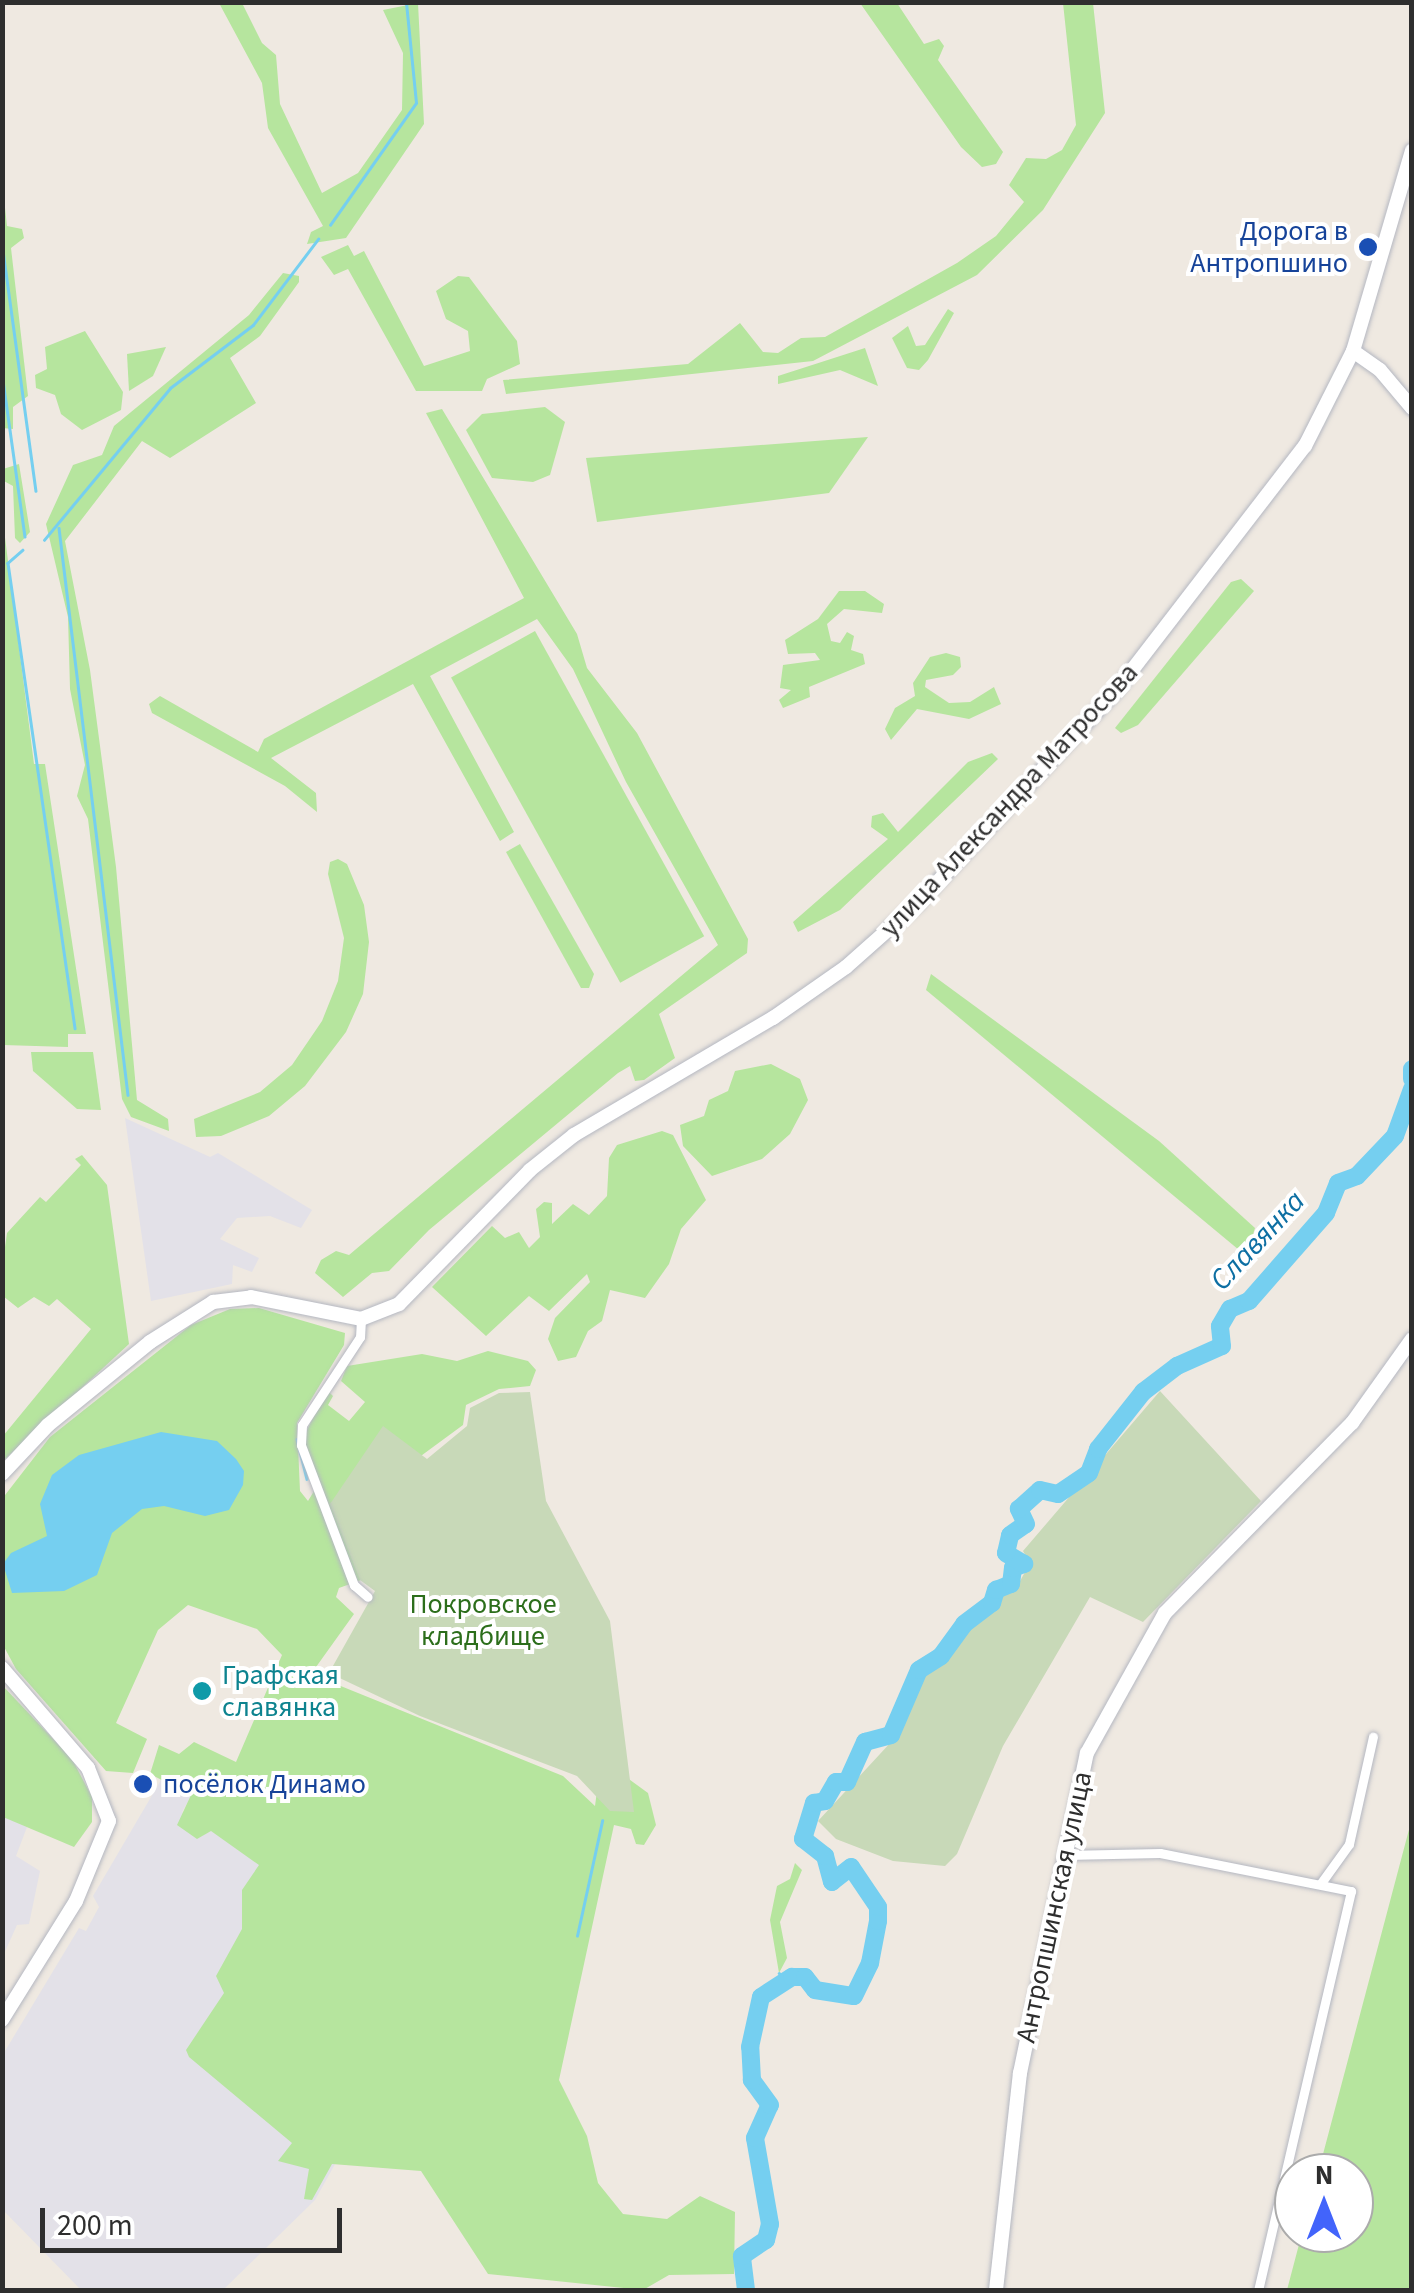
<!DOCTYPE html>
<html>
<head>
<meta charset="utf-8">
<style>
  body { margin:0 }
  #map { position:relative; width:1414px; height:2293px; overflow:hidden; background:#efe9e1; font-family:"Source Sans 3",sans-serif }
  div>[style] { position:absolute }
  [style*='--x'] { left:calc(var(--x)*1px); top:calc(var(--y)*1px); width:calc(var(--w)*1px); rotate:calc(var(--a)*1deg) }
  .industrial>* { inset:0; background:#e3e1e8 }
  .green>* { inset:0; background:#b6e59e; transform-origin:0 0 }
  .cemetery>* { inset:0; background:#c8d9b8 }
  .water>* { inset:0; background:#75cff0 }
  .stream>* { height:2.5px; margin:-1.25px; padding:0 1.25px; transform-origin:1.25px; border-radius:1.25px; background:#75cff0 }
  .river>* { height:18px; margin:-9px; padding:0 9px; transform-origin:9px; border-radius:9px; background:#75cff0 }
  .roads { filter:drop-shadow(0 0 2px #b4b7c1) drop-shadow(0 0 2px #b4b7c1) }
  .street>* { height:9px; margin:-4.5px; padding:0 4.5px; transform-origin:4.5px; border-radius:4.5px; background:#fff }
  .secondary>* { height:14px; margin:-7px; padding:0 7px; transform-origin:7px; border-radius:7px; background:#fff }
  .dots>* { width:28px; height:28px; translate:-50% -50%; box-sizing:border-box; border:5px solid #fff; border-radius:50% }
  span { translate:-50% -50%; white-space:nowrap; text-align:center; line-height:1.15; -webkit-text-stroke:8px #fff; paint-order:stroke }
  .transit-label { font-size:28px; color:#164399 }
  .right { translate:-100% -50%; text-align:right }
  .left { translate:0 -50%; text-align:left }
  .street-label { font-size:28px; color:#2e2e2e }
  .park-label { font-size:28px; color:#2c6e1b }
  .culture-label { font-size:28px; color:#0d838f }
  .water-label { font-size:30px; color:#0d6fa3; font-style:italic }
  .frame { position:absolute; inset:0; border:5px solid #2e2e2e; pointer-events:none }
  .north { position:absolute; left:1274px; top:2153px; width:100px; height:100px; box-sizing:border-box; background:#fff; border:2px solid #ababab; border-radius:50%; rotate:0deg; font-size:28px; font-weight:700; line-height:40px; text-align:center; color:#2e2e2e }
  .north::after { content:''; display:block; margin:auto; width:35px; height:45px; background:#4264fb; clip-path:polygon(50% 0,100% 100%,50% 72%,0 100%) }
  .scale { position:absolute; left:40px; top:2208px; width:302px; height:45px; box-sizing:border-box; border:5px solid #2e2e2e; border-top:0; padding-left:12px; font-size:30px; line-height:35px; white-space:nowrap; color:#2e2e2e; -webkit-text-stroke:8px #fff; paint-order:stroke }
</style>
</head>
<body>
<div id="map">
  <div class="industrial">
    <div style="clip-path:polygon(125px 1118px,210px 1157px,218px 1153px,312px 1210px,301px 1228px,270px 1216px,237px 1218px,220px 1239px,259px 1258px,252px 1272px,233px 1265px,232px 1284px,151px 1301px)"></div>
    <div style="clip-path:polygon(161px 1780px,192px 1795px,182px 1812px,297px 1883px,339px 2157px,315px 2200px,223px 2290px,81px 2290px,3px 2210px,2px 2056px,79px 1928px,86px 1931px,99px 1907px,93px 1896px)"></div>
    <div style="clip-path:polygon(2px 1815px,27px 1827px,16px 1856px,40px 1871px,29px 1924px,17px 1925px,3px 1956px)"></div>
  </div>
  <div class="green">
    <div style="clip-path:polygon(219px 3px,242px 3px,262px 43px,276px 55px,280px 104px,322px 193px,358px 173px,402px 110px,403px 53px,383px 10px,418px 3px,424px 124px,346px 238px,307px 244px,311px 232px,323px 226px,268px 128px,262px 83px)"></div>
    <div style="clip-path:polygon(860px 3px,897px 3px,924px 44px,939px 39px,944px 46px,938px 60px,1003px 152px,996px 164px,982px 167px,961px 147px)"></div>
    <div style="clip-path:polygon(1063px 3px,1093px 3px,1105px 113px,1043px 210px,977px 275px,813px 361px,506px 394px,503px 380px,688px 364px,740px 323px,763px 352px,778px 353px,801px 338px,825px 337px,957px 263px,996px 236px,1024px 202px,1009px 185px,1026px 158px,1046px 159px,1062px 150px,1076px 125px)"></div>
    <div style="clip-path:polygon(3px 189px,7px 226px,22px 229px,24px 238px,11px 248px,28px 396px,13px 407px,13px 429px,2px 428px)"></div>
    <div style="clip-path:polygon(348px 245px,354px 256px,364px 251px,424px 366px,470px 351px,468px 331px,446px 319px,436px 291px,458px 276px,469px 277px,517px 341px,520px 364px,487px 379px,482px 391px,416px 391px,348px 269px,334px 275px,321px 257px)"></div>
    <div style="clip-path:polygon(283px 273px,299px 276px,299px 282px,260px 336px,230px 358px,256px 403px,170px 458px,142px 441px,65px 541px,90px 670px,116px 867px,137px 1100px,168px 1119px,169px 1131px,131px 1117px,122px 1099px,88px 819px,77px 796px,85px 765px,70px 689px,68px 617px,46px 524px,73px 465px,102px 455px,114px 426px,249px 315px)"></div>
    <div style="clip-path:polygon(948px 309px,954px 313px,928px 360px,919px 370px,907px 368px,892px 338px,908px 326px,916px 346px,925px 345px)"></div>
    <div style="clip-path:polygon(85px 331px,123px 392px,121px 410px,82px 430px,61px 414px,55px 395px,36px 388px,35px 375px,47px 369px,45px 347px)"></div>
    <div style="clip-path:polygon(166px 347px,153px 376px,129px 391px,127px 354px)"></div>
    <div style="clip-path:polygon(865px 348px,878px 386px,840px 370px,778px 384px,778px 376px)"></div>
    <div style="clip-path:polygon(545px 407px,565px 422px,550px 475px,533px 482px,492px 478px,466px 430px,482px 414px)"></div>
    <div style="clip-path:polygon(442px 409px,577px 634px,587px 668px,637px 733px,748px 939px,747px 953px,659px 1014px,675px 1058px,644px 1080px,635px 1081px,630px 1066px,618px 1073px,429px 1230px,389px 1271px,372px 1273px,343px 1297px,315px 1273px,321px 1260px,336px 1251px,349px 1255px,718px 945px,626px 782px,573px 669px,537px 619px,430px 676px,514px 832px,500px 841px,413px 684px,271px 758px,316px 793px,317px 812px,285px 786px,152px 713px,149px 704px,160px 696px,258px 752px,264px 739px,524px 598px,426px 413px)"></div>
    <div style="clip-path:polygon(868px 437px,829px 493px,597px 522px,586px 458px)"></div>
    <div style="clip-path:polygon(19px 464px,30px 532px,20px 543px,15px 538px,13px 486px,2px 480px,3px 469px)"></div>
    <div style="clip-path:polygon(2px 514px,34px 764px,45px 764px,86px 1034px,68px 1034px,68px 1047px,3px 1045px)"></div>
    <div style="clip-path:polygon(1241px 579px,1254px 591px,1138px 725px,1121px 733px,1115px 728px,1231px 582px)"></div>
    <div style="clip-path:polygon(839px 591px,865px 591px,884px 604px,882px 613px,844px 609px,827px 624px,831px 641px,840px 643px,847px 632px,854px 636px,851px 650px,863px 654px,865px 664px,809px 687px,810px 697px,783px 708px,779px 700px,791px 690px,780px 688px,783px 665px,820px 660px,815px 653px,788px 654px,785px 640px,818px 619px)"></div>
    <div style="left:535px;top:631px;width:349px;height:96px;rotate:61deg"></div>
    <div style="clip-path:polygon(946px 653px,960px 657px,961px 667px,953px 675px,926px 680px,925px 687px,949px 703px,970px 702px,994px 687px,1001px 704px,969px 719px,917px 709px,891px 740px,885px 729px,895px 708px,915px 696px,913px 683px,930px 657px)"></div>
    <div style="clip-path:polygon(992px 753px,998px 759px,840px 910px,798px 932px,793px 922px,888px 839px,871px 827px,872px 816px,883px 813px,898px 832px,968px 762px)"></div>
    <div style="clip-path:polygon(520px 844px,594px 974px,589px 988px,581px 988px,506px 852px)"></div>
    <div style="clip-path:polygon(338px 859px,347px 864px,364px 905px,369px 942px,363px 994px,346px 1032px,305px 1086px,269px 1116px,221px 1136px,196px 1137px,194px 1119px,260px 1092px,292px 1065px,322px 1021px,338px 981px,344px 938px,328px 874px,330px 862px)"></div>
    <div style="clip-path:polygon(931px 974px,1159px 1141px,1255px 1228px,1249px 1247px,1239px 1250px,926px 990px)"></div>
    <div style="clip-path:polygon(31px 1052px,93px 1052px,101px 1110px,77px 1109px,33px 1071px)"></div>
    <div style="clip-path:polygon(771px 1064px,800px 1079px,808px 1100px,790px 1134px,762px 1159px,712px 1176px,683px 1146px,680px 1125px,704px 1116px,709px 1100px,728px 1091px,735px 1071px)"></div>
    <div style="clip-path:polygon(662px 1131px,673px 1135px,706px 1200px,681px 1229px,669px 1264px,645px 1298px,610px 1290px,602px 1321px,588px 1331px,576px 1357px,558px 1361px,548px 1339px,555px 1318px,590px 1282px,587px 1274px,549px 1311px,529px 1296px,486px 1336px,432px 1287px,492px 1226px,505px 1238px,519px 1232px,529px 1248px,540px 1237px,536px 1209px,544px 1202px,552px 1203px,552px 1224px,573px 1204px,589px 1215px,607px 1196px,609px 1158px,617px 1145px)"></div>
    <div style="clip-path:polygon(82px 1155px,107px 1185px,129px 1344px,3px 1461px,3px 1436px,91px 1329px,57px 1299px,49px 1306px,34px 1297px,18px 1308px,3px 1296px,3px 1238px,5px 1247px,7px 1233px,40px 1197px,46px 1202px,81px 1165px,75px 1159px)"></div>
    <div style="clip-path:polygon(259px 1308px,345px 1333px,344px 1345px,297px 1423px,300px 1491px,308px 1501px,314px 1491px,303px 1438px,327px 1390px,333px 1396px,328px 1405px,349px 1421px,365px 1402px,341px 1381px,347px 1366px,422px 1354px,457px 1361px,488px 1351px,528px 1361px,536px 1370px,530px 1386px,499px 1389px,466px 1405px,463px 1425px,414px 1461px,372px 1576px,339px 1588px,336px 1597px,354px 1614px,311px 1674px,563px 1776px,595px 1806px,597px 1791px,626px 1777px,648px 1793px,656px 1825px,644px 1845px,636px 1844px,631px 1829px,614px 1825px,559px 2080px,587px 2136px,598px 2183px,623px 2214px,667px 2219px,700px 2196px,735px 2212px,734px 2274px,669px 2275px,643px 2290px,488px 2274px,421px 2171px,332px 2164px,312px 2200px,304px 2199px,309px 2169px,278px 2161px,292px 2143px,189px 2057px,186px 2050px,224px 1993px,216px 1976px,242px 1929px,242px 1890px,259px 1865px,211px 1831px,197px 1839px,177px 1825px,191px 1795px,150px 1774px,159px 1745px,179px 1754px,194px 1742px,236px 1762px,282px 1655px,257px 1629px,188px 1605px,158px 1630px,116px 1723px,147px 1739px,133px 1773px,106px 1771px,16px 1669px,3px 1645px,2px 1499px,50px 1437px,191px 1325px,230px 1309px)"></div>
    <div style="clip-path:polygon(2px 1685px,72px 1759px,92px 1797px,92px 1822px,74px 1847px,3px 1817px)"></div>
    <div style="clip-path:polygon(1411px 1822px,1411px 2290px,1287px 2290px,1302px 2233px,1354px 2233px,1354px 2173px,1318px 2173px)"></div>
    <div style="clip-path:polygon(795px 1863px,802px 1870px,780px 1922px,787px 1958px,779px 1973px,770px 1920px,777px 1886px,790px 1879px)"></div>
  </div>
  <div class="cemetery">
    <div style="clip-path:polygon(1160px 1391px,1261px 1501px,1143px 1622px,1090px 1597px,1003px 1746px,957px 1854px,945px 1866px,893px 1861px,836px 1839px,818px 1821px,892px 1741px,925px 1672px,948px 1656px,997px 1597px,1015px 1590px,1030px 1563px,1023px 1551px)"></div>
    <div style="clip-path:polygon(530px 1392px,546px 1501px,610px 1621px,634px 1812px,610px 1811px,577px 1776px,420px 1716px,329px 1673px,375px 1591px,360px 1580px,330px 1504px,383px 1426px,427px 1459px,467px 1426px,470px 1408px,499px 1393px)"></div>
  </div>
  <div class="water">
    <div style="clip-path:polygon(161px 1432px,217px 1441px,236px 1459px,244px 1471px,243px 1485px,229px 1510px,205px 1516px,164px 1506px,142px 1509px,112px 1533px,97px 1575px,64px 1591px,12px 1593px,3px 1564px,11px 1553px,47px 1536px,40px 1504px,52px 1475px,79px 1455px)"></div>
  </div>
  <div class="stream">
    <div style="--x:330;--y:225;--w:149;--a:-54.8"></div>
    <div style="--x:416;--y:103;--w:101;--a:-95.7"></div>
    <div style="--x:2;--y:243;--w:250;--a:82.2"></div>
    <div style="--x:2;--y:373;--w:165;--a:82"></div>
    <div style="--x:59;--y:528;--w:571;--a:83.06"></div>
    <div style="--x:44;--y:540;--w:197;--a:-50.3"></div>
    <div style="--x:170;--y:388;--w:104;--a:-37.2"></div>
    <div style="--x:253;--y:325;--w:108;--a:-52.9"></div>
    <div style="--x:23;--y:550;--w:20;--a:139"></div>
    <div style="--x:8;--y:563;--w:470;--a:81.8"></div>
    <div style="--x:297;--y:1439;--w:41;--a:76"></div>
    <div style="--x:577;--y:1936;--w:118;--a:-77.7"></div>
    <div style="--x:779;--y:1973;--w:11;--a:41"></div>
  </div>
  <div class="river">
    <div style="--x:1412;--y:1069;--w:10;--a:90"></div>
    <div style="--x:746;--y:2290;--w:34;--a:-97"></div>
    <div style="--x:742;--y:2256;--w:29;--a:-34"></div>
    <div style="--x:766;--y:2240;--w:16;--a:-76"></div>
    <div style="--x:770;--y:2224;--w:87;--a:-99.9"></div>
    <div style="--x:755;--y:2138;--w:36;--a:-66"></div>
    <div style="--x:770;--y:2105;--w:31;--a:-126"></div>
    <div style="--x:752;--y:2080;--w:33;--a:-93"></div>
    <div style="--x:750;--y:2047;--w:51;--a:-77.6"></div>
    <div style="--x:761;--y:1997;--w:37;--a:-33"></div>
    <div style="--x:792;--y:1977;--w:13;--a:0"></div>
    <div style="--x:805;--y:1977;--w:16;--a:52"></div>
    <div style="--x:815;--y:1990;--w:39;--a:9"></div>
    <div style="--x:854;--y:1996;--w:37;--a:-64"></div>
    <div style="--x:870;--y:1963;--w:43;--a:-79.2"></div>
    <div style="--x:878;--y:1921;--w:14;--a:-90"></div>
    <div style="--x:878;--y:1907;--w:48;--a:-124"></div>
    <div style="--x:851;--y:1867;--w:24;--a:142"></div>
    <div style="--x:832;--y:1882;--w:27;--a:-105"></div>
    <div style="--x:825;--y:1856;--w:28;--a:-142"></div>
    <div style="--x:803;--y:1839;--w:38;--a:-73"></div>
    <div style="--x:814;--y:1803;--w:11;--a:-10"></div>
    <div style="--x:825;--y:1801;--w:22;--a:-60"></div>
    <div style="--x:836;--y:1782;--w:11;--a:0"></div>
    <div style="--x:847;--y:1782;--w:44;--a:-65.8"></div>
    <div style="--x:865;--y:1742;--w:27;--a:-15"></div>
    <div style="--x:891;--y:1735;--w:71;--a:-66.7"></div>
    <div style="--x:919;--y:1670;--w:26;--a:-32"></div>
    <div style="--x:941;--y:1656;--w:39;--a:-54"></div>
    <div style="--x:964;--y:1624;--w:35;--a:-37"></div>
    <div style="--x:992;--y:1603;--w:14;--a:-73"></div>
    <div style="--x:996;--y:1590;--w:16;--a:-22"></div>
    <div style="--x:1011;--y:1584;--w:16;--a:-83"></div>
    <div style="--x:1013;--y:1568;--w:12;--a:-20"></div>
    <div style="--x:1024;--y:1564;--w:21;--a:-149"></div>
    <div style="--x:1006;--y:1553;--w:18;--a:-77"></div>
    <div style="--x:1010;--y:1535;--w:19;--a:-35"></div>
    <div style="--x:1026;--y:1524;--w:17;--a:-115"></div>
    <div style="--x:1019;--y:1509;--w:28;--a:-42"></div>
    <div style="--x:1040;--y:1490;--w:18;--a:13"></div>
    <div style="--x:1058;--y:1494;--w:37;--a:-34"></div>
    <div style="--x:1089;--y:1473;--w:26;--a:-69"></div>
    <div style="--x:1098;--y:1449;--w:73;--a:-51.7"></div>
    <div style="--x:1143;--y:1392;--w:43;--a:-37.4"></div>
    <div style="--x:1177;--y:1366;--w:49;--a:-24"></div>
    <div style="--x:1222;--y:1346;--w:20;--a:-96"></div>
    <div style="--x:1220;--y:1326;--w:20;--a:-60"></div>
    <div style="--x:1230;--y:1309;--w:21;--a:-23"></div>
    <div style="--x:1249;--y:1301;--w:117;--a:-48.8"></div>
    <div style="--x:1326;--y:1213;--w:32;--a:-68"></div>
    <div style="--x:1338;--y:1183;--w:20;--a:-20"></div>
    <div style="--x:1357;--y:1176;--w:55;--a:-46.5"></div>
    <div style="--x:1395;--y:1136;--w:50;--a:-70.1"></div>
  </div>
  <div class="roads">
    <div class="street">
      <div style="--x:361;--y:1319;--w:18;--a:93"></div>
      <div style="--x:360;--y:1337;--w:105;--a:123.4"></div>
      <div style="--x:302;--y:1425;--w:20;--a:93"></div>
      <div style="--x:301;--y:1445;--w:150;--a:69.3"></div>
      <div style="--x:354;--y:1585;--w:18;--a:41"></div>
      <div style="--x:1065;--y:1855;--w:95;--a:-1.2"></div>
      <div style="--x:1160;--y:1853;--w:195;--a:11.3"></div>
      <div style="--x:1351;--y:1891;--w:410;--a:103.1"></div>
      <div style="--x:1321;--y:1883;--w:48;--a:-54.3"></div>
      <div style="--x:1349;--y:1844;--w:110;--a:-77.4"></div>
    </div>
    <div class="secondary">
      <div style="--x:1353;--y:351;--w:33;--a:35"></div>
      <div style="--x:1380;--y:370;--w:50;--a:49.9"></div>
      <div style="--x:2;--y:1474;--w:67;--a:-46.8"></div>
      <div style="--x:48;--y:1425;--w:132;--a:-39.1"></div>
      <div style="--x:150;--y:1342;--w:75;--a:-32.4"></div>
      <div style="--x:213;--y:1302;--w:38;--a:-7"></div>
      <div style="--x:251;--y:1297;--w:112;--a:11.3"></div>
      <div style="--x:361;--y:1319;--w:41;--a:-21.5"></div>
      <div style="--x:399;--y:1304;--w:187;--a:-45.6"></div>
      <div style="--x:530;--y:1170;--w:56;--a:-38.5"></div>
      <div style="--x:574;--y:1135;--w:231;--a:-30.5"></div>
      <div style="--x:773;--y:1018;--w:89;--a:-34.9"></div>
      <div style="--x:846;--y:967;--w:96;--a:-41.6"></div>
      <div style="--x:918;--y:903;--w:290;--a:-47"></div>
      <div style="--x:1116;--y:691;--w:309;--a:-52.4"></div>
      <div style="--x:1305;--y:446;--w:106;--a:-63.2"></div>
      <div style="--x:1353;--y:351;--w:209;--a:-73.6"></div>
      <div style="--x:2;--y:1668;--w:132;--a:49.3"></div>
      <div style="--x:88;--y:1768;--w:57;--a:68.4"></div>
      <div style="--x:109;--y:1821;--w:87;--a:112.4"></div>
      <div style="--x:76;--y:1901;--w:140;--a:121.9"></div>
      <div style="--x:996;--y:2290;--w:218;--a:-83.7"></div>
      <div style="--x:1020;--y:2073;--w:327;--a:-78.2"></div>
      <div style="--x:1087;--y:1753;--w:160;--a:-60.9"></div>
      <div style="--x:1165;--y:1613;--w:267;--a:-45.5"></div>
      <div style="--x:1352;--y:1423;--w:103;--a:-54.5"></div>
    </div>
  </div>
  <div class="dots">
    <div style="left:1368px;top:247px;background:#1a4fb4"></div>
    <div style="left:202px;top:1691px;background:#0f9aa8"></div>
    <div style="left:143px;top:1784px;background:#1a4fb4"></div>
  </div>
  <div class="transit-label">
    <span class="right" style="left:1348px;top:247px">Дорога в<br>Антропшино</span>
    <span class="left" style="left:163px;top:1784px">посёлок Динамо</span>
  </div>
  <div class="street-label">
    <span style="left:1009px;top:800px;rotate:-47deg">улица Александра Матросова</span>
    <span style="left:1054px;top:1907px;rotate:-78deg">Антропшинская улица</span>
  </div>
  <div class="park-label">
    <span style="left:483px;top:1620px">Покровское<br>кладбище</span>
  </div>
  <div class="culture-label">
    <span class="left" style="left:222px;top:1691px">Графская<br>славянка</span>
  </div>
  <div class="water-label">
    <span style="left:1258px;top:1241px;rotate:-47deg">Славянка</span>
  </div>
  <div class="frame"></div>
  <div class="north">N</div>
  <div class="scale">200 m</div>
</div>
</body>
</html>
